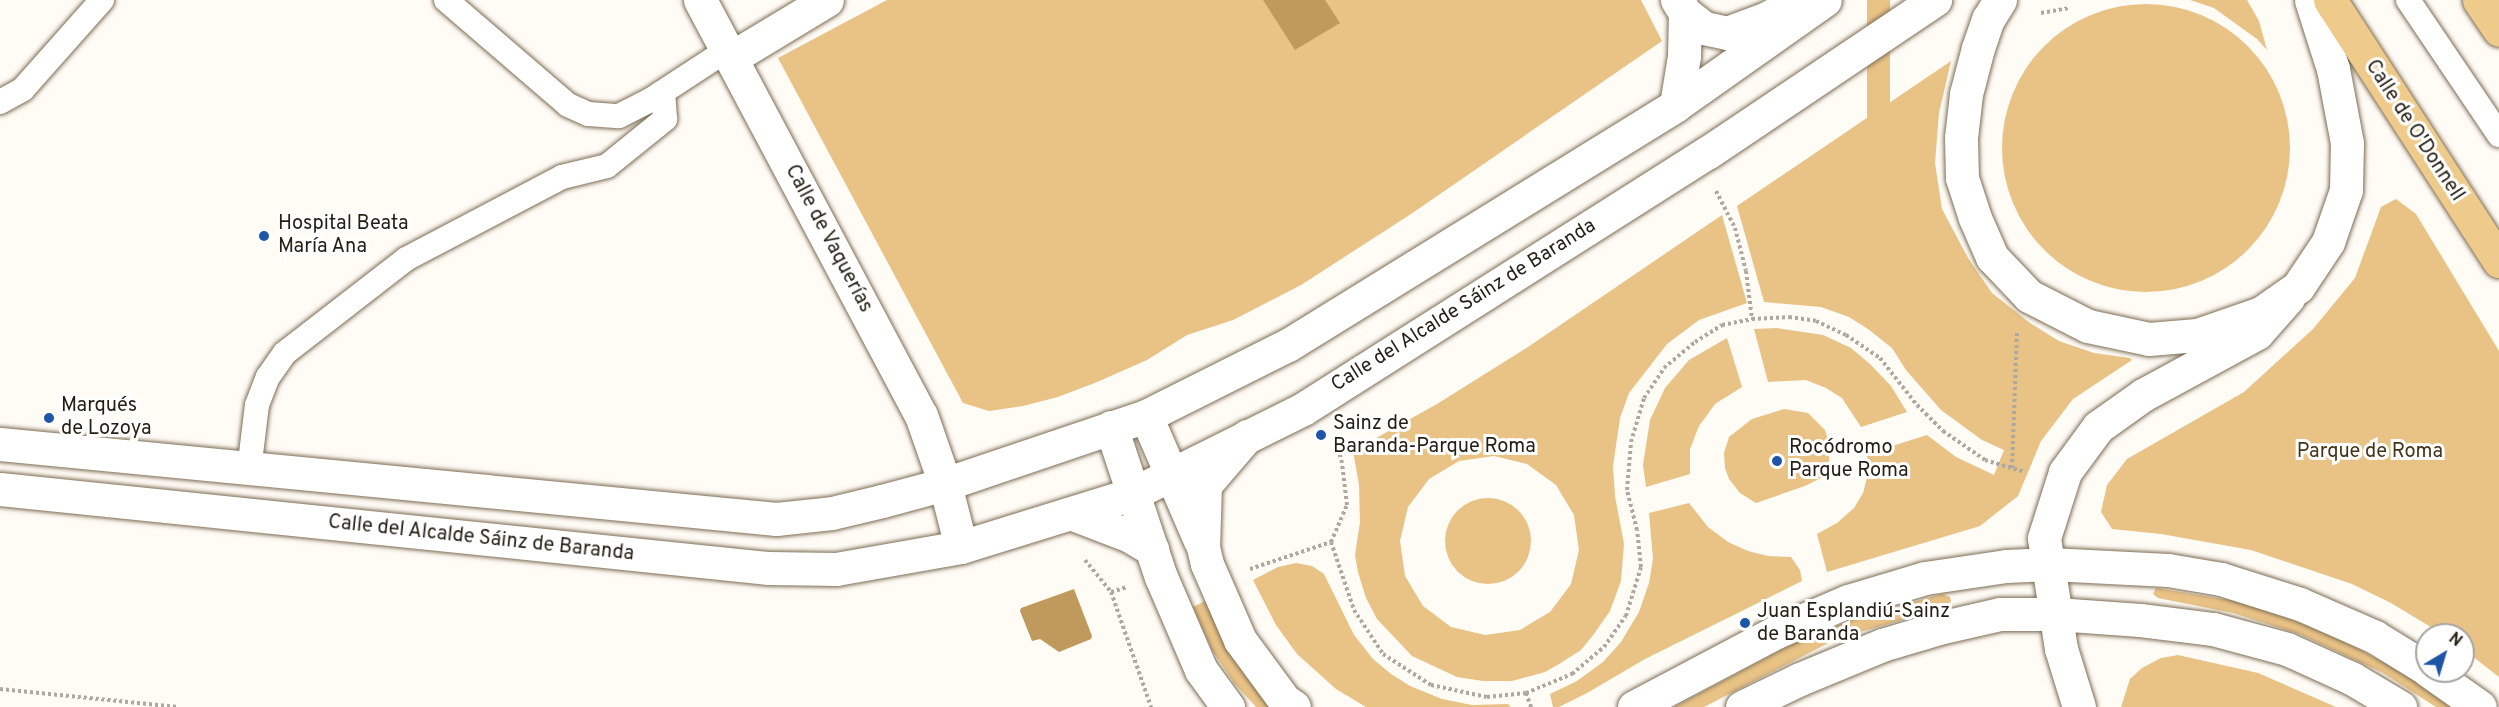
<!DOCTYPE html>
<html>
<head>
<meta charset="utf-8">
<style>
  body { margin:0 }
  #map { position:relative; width:2499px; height:707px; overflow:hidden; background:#fffbf5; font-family:Overpass,sans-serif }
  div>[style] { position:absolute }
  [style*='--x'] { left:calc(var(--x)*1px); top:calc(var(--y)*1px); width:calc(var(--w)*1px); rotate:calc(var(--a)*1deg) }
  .green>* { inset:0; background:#e9c286; transform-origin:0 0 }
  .round { border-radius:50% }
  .water>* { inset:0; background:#c09a5c }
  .path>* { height:4px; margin-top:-2px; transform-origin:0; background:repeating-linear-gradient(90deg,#ada8a0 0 3px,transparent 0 6px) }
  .roads { filter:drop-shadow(0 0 2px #7d6d53) drop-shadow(0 0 2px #7d6d53) }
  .service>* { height:24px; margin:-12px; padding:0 12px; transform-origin:12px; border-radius:12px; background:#fff }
  .minor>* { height:33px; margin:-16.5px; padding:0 16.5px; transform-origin:16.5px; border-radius:16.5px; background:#fff }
  .tertiary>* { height:33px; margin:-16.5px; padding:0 16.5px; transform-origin:16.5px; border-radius:16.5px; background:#fff }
  .primary>* { height:33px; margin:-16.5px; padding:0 16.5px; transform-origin:16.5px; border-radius:16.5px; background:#efcb8b }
  .dots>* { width:16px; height:16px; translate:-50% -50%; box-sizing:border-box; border:3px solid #fff; border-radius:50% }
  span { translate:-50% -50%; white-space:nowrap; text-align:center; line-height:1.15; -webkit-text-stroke:6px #fff; paint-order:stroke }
  .street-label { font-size:20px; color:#241e13 }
  .poi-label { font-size:20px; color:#241e13 }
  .left { translate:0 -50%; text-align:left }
  .park-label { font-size:20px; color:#453518 }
  .north { position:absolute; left:2415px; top:623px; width:60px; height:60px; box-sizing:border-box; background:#fff; border:2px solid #a7a5a1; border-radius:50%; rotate:38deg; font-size:16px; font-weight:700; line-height:24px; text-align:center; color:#241e13 }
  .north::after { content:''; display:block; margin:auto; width:21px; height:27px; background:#1e56a7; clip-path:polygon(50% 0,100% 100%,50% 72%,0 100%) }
</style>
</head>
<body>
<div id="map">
  <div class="green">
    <div style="clip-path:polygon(887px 0,1641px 0,1662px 41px,1411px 214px,1301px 285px,1233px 320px,1187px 335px,1147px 360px,1097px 382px,1058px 397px,1023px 406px,989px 411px,963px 403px,778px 58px)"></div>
    <div style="left:1867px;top:0;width:23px;height:212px"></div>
    <div style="clip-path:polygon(2190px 0,2247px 0,2259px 21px,2267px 50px,2257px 39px,2214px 8px)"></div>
    <div class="round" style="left:2002px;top:4px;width:288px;height:288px"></div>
    <div style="clip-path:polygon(1951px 61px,1939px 113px,1935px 163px,1942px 209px,1968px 258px,1992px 293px,2030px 323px,2059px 341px,2094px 353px,2130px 358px,2132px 360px,2073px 399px,2041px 441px,2018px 496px,1980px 526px,1827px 572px,1817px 534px,1837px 523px,1854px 508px,1863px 493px,1868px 474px,1867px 454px,1927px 435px,1956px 457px,1994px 475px,2004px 450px,1982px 440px,1941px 410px,1906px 370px,1892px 348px,1868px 329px,1849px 317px,1821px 307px,1764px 302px,1737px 206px)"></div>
    <div style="clip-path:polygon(2396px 199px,2416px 214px,2499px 351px,2499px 677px,2463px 649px,2463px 635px,2444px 635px,2391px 603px,2352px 584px,2251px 550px,2161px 534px,2112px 529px,2101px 512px,2107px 485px,2127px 459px,2244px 392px,2313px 329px,2355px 278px,2381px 207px)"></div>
    <div style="clip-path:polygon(evenodd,1722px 215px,1747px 303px,1699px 320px,1667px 344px,1629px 393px,1620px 418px,1613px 466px,1615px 496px,1624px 544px,1621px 581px,1610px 611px,1594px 634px,1581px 650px,1559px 664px,1545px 672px,1512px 681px,1483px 681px,1457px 677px,1412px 656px,1377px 619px,1366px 598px,1358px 572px,1355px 555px,1360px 522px,1359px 485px,1353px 451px,1437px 404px,1528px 347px,1722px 215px,1494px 456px,1527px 464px,1556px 485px,1574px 515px,1579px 550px,1571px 584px,1550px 612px,1520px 630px,1485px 635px,1451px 627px,1423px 606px,1405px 576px,1400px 541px,1408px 507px,1429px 479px,1459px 461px,1494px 456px)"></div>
    <div style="clip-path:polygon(1777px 328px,1823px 335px,1851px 348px,1870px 364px,1891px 386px,1907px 412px,1861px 427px,1842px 398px,1826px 388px,1806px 380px,1768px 382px,1754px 329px)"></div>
    <div style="clip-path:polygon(1727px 338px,1742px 387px,1715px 404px,1699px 426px,1690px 449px,1690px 474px,1646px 487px,1643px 465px,1650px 420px,1665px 388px,1689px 360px)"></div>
    <div style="clip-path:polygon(1784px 409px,1808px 413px,1825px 430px,1829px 443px,1829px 466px,1823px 477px,1805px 486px,1756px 503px,1740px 493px,1729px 479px,1725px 468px,1724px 453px,1729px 437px,1752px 419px)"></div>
    <div class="round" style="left:1445px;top:498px;width:86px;height:86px"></div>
    <div style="clip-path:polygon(1689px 503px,1708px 527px,1728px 542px,1748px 551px,1768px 556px,1791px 557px,1800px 570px,1802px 581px,1645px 659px,1587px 693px,1559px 707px,1553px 707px,1550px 694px,1577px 681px,1603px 662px,1621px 642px,1639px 612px,1649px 583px,1653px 559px,1649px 513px)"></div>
    <div style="clip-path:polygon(1296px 563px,1312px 566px,1324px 574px,1354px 635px,1373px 659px,1391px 674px,1410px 686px,1442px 699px,1472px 705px,1508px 704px,1511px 707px,1366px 707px,1336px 689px,1297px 654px,1276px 625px,1253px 580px,1278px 567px)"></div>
    <div style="clip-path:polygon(2156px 588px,2236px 601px,2324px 631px,2408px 675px,2455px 707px,2436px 707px,2383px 673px,2299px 634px,2233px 613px,2158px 598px,2153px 594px)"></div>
    <div style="clip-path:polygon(1942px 594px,1950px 597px,1951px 601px,1947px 607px,1836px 639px,1704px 707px,1674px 707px,1796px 642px,1857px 618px)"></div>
    <div style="clip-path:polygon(1205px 601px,1230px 652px,1274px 707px,1256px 707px,1234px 683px,1212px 650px,1193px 607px)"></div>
    <div style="clip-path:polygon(2178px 655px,2258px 673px,2336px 707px,2121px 707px,2130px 679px,2142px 668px,2161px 658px)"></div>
  </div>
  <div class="water">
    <div style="clip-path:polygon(1263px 0,1325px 0,1340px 23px,1295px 50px)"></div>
    <div style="clip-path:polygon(1074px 589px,1092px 636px,1091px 639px,1059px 652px,1040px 639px,1032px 641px,1020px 611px,1021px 608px)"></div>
  </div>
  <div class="path">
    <div style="--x:2041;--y:13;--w:28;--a:-10"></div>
    <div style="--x:1716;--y:191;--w:42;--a:62.8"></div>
    <div style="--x:1735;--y:228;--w:44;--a:75.7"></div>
    <div style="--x:1746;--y:271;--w:48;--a:82.9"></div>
    <div style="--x:2012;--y:468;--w:137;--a:-87.9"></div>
    <div style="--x:1331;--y:542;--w:40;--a:-66.6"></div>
    <div style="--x:1347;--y:505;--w:42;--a:-96.8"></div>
    <div style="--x:1342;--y:463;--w:20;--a:-105"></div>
    <div style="--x:1085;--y:560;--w:41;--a:50.9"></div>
    <div style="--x:1111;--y:592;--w:122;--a:70.8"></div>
    <div style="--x:1250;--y:569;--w:85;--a:-18.4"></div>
    <div style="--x:1331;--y:542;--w:72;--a:71.3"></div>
    <div style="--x:1354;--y:610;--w:53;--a:56.6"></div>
    <div style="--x:1383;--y:654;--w:57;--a:32.9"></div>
    <div style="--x:1431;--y:685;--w:57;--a:12.1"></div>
    <div style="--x:1487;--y:697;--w:39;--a:-6"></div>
    <div style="--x:1526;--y:693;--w:15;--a:70"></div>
    <div style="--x:1111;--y:592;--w:17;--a:-17"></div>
    <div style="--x:0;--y:689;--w:179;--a:5.8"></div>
    <div style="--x:1526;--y:693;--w:50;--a:-22.4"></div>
    <div style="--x:1572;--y:674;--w:42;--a:-40.2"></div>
    <div style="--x:1604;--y:647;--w:38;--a:-55"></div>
    <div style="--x:1626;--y:616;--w:51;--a:-73"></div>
    <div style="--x:1641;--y:567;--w:37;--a:-96"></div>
    <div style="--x:1637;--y:530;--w:41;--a:-104"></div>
    <div style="--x:1627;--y:490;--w:48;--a:-85.2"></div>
    <div style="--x:1631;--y:442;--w:46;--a:-73.5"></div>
    <div style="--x:1644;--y:398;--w:36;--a:-56"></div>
    <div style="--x:1664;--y:368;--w:40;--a:-40"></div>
    <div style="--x:1695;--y:342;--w:32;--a:-32"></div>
    <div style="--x:1722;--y:325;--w:31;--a:-11"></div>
    <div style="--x:1752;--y:319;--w:37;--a:-3"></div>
    <div style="--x:1789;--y:317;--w:27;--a:8"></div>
    <div style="--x:1816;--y:321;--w:33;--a:25"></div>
    <div style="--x:1846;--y:335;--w:41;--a:34.1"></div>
    <div style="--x:1880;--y:358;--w:60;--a:51.8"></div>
    <div style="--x:1917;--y:405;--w:37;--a:45"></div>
    <div style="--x:1943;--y:431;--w:51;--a:34.6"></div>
    <div style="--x:1985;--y:460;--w:42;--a:16.7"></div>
  </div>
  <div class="roads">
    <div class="service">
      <div style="--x:446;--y:0;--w:161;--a:40.7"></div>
      <div style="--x:568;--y:105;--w:22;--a:24"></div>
      <div style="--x:588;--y:114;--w:31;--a:4"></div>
      <div style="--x:619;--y:116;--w:37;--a:-27"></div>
      <div style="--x:652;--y:99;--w:90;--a:-33.2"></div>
      <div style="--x:2408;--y:0;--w:163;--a:56"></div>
      <div style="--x:0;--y:102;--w:26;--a:-29"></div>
      <div style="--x:23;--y:89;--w:119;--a:-48.4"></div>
      <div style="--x:249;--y:470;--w:65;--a:-83"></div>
      <div style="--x:257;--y:405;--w:30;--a:-69"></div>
      <div style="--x:268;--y:377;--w:29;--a:-55"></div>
      <div style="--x:285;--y:353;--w:153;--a:-37.8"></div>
      <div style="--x:406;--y:259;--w:176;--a:-27.7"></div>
      <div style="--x:562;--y:177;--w:46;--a:-13.7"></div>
      <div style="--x:607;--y:166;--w:75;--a:-39"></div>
      <div style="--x:665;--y:119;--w:27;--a:-94"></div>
    </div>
    <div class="minor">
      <div style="--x:700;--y:0;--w:470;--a:62"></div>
      <div style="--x:921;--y:415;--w:73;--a:70.8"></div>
      <div style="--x:945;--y:484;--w:65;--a:75.7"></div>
      <div style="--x:1677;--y:0;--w:15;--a:58"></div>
      <div style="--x:1685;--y:13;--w:24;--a:38"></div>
      <div style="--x:1704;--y:28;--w:24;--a:12"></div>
      <div style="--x:1727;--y:33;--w:43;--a:-20.6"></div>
      <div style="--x:1767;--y:18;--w:37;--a:-29"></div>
      <div style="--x:731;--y:58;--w:112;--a:-31.1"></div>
      <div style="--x:1676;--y:105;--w:50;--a:-80.7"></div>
      <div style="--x:1684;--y:56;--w:43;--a:-88.7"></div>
      <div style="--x:1146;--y:416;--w:136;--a:66.6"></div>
      <div style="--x:1111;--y:427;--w:158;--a:71.6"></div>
      <div style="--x:1161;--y:577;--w:101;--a:66.7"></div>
      <div style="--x:1201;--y:670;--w:46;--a:53.9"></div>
      <div style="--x:1247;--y:436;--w:65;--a:130.6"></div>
      <div style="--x:1205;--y:485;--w:62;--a:91.8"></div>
      <div style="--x:1203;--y:547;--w:17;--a:77"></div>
      <div style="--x:1207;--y:564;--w:83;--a:66.5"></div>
      <div style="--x:1240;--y:640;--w:74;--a:53.7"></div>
      <div style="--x:1284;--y:700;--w:12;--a:35"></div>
      <div style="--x:1073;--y:514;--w:61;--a:21.1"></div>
      <div style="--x:1130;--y:536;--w:26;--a:31"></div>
      <div style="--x:2429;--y:671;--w:62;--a:35.2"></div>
      <div style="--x:1634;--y:707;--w:161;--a:-27.8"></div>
      <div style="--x:1776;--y:632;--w:78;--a:-23.3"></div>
      <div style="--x:1848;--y:601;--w:80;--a:-16.6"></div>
      <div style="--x:1925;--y:578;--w:82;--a:-8.4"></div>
      <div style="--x:2006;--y:566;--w:44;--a:-2.6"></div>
      <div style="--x:2050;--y:564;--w:118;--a:2.9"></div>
      <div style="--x:2168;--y:570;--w:54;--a:9.6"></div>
      <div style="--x:2221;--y:579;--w:83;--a:17.6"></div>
      <div style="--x:2300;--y:604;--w:82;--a:23.7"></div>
      <div style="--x:2375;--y:637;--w:61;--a:31.6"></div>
      <div style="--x:1742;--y:707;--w:64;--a:-25.8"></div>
      <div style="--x:1800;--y:679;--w:89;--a:-22.5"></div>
      <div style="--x:1882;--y:645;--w:59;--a:-16.6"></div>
      <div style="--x:1939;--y:628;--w:63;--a:-12.9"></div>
      <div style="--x:2000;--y:614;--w:56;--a:0"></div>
      <div style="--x:2056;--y:614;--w:84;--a:4.1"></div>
      <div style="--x:2140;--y:620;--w:74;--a:7"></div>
      <div style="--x:2213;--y:629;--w:77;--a:15.1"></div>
      <div style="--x:2287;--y:649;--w:72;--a:24.4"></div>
      <div style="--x:2353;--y:679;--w:55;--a:30.8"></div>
      <div style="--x:2079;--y:707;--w:61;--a:-107.2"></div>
      <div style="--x:2061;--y:649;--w:112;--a:-98.7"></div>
      <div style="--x:2044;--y:538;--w:69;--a:-72.3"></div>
      <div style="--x:2065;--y:472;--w:56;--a:-53.7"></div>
      <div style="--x:2098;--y:427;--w:55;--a:-35.4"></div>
      <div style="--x:2143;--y:395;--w:130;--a:-28.5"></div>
      <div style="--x:2257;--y:333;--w:47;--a:-48.5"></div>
    </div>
    <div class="tertiary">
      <div style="--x:2000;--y:0;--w:22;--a:122"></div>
      <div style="--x:1988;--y:19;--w:31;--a:109"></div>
      <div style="--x:1978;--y:48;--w:48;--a:104.6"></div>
      <div style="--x:1966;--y:94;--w:44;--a:96.5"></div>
      <div style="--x:1961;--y:138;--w:40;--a:88.6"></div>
      <div style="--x:1962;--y:178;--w:42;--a:72"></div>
      <div style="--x:1975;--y:218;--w:43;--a:66.4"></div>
      <div style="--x:1992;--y:257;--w:54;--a:46.5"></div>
      <div style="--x:2029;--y:296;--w:66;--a:27"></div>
      <div style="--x:2088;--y:326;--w:62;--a:12"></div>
      <div style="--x:2149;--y:339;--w:48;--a:-4.8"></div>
      <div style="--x:2197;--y:335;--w:68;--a:-19"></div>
      <div style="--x:2261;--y:313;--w:45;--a:-35.1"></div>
      <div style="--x:2298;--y:287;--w:54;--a:-56.3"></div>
      <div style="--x:2328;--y:242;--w:55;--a:-70.9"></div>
      <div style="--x:2346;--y:190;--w:47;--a:-88.8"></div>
      <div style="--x:2347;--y:143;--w:75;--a:-100.7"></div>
      <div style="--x:2333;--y:69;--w:72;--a:-107.7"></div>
      <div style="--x:0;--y:444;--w:780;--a:5.52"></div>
      <div style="--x:776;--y:519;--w:56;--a:-6.1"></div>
      <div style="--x:832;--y:513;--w:51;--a:-13.5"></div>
      <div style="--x:882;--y:501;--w:65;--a:-15.1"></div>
      <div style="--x:945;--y:484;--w:212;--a:-18.7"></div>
      <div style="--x:1146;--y:416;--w:159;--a:-26.6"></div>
      <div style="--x:1288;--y:345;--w:456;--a:-31.7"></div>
      <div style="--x:1676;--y:105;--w:182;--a:-35.2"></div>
      <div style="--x:0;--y:489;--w:773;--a:5.87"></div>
      <div style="--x:769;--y:568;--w:67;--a:0.9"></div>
      <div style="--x:836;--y:569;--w:127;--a:-10"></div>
      <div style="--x:961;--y:547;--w:179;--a:-17.2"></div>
      <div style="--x:1132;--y:494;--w:191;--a:-26.4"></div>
      <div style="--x:1303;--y:409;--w:478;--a:-32.4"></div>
      <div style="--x:1707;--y:153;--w:275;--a:-33.9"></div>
    </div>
    <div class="primary">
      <div style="--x:2330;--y:0;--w:311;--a:57.1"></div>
      <div style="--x:2479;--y:0;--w:36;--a:56"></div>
    </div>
  </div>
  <div class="dots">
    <div style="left:264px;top:236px;background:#1e56a7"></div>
    <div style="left:49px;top:418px;background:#1e56a7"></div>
    <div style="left:1321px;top:435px;background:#1e56a7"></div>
    <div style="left:1777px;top:461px;background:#1e56a7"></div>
    <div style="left:1745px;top:623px;background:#1e56a7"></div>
  </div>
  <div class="street-label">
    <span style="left:2414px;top:131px;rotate:57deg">Calle de O'Donnell</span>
    <span style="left:828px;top:239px;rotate:62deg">Calle de Vaquerías</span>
    <span style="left:1464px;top:306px;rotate:-32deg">Calle del Alcalde Sáinz de Baranda</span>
    <span style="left:481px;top:539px;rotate:6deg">Calle del Alcalde Sáinz de Baranda</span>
  </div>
  <div class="poi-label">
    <span class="left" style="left:278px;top:236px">Hospital Beata<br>María Ana</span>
    <span class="left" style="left:61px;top:418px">Marqués<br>de Lozoya</span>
    <span class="left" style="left:1333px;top:436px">Sainz de<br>Baranda-Parque Roma</span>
    <span class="left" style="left:1789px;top:460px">Rocódromo<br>Parque Roma</span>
    <span class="left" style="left:1757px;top:624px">Juan Esplandiú-Sainz<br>de Baranda</span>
  </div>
  <div class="park-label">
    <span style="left:2370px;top:452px">Parque de Roma</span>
  </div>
  <div class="north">N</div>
</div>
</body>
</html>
